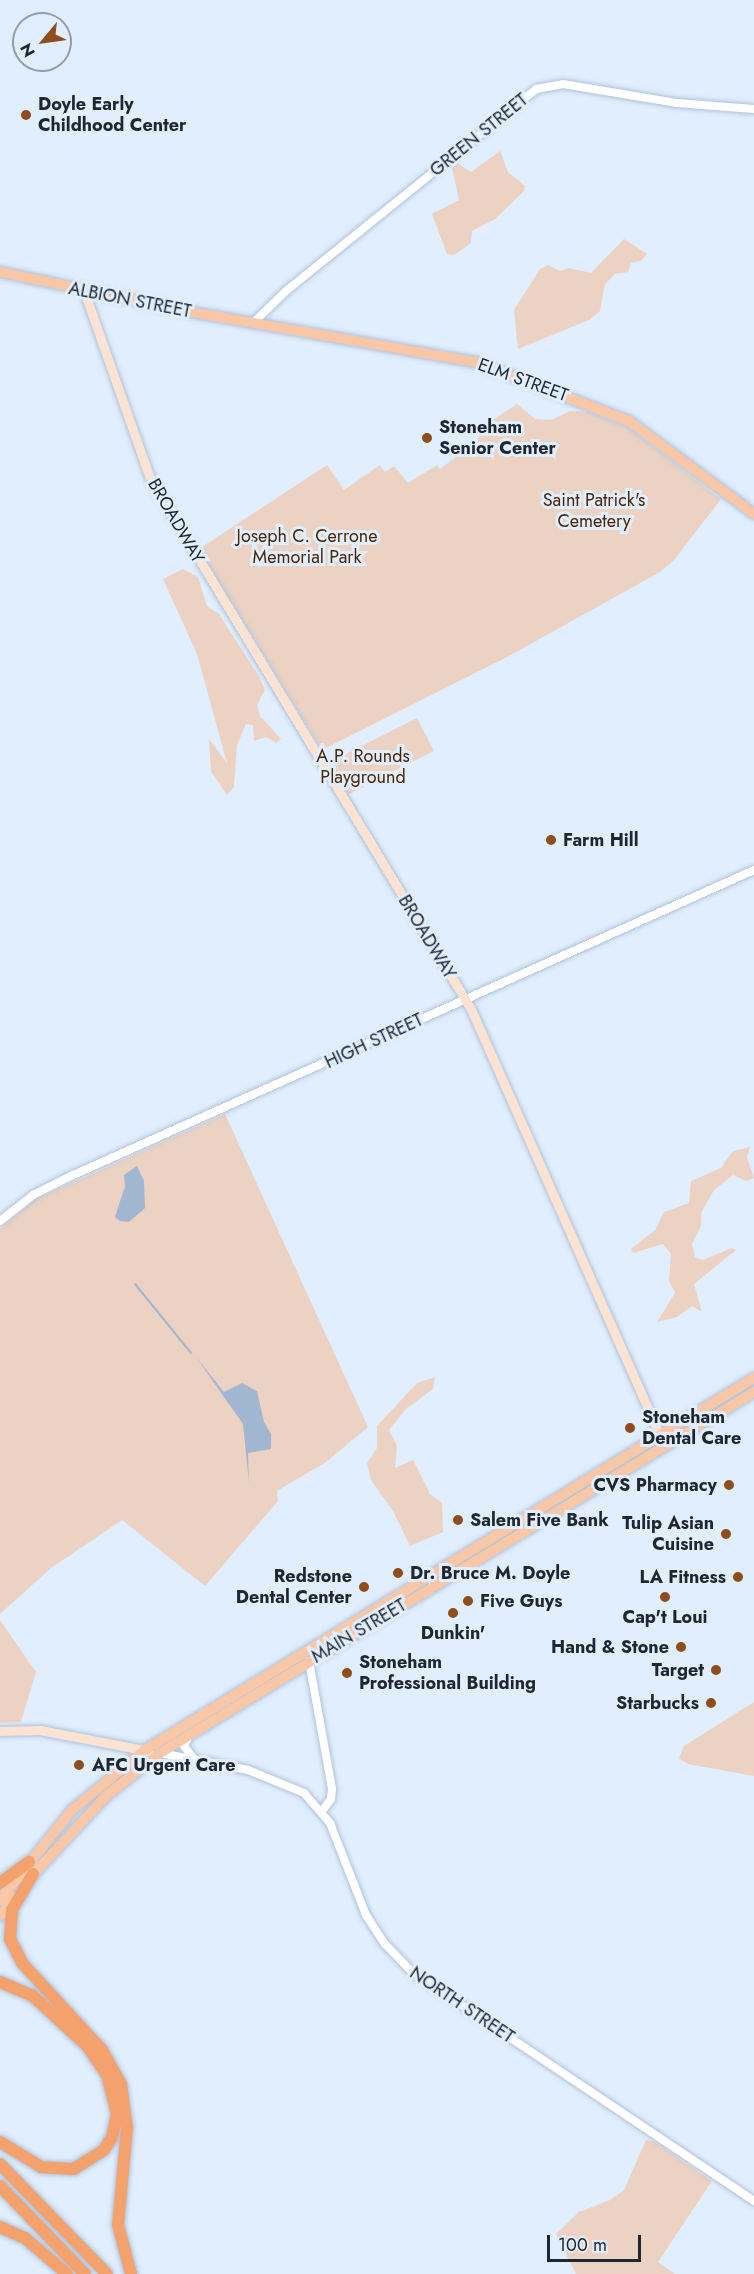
<!DOCTYPE html>
<html>
<head>
<meta charset="utf-8">
<style>
  body { margin:0 }
  #map { position:relative; width:754px; height:2274px; overflow:hidden; background:#e1eefd; font-family:Jost,sans-serif }
  div>[style] { position:absolute }
  [style*='--x'] { left:calc(var(--x)*1px); top:calc(var(--y)*1px); width:calc(var(--w)*1px); rotate:calc(var(--a)*1deg) }
  .green>* { inset:0; background:#ebd2c2; transform-origin:0 0 }
  .water>* { inset:0; background:#a1b6d0 }
  .stream>* { height:2px; margin:-1px; padding:0 1px; transform-origin:1px; border-radius:1px; background:#a1b6d0 }
  .roads { filter:drop-shadow(0 0 2px #b0c3db) drop-shadow(0 0 2px #b0c3db) }
  .tertiary>* { height:8px; margin:-4px; padding:0 4px; transform-origin:4px; border-radius:4px; background:#fff }
  .secondary>* { height:9px; margin:-4.5px; padding:0 4.5px; transform-origin:4.5px; border-radius:4.5px; background:#fbe3d3 }
  .primary>* { height:10px; margin:-5px; padding:0 5px; transform-origin:5px; border-radius:5px; background:#f8c7a7 }
  .motorway>* { height:12px; margin:-6px; padding:0 6px; transform-origin:6px; border-radius:6px; background:#f3a16d }
  .dots>* { width:16px; height:16px; translate:-50% -50%; box-sizing:border-box; border:3px solid #e1eefd; border-radius:50% }
  span { translate:-50% -50%; white-space:nowrap; text-align:center; line-height:1.15; -webkit-text-stroke:6px #e1eefd; paint-order:stroke }
  .poi-label { font-size:18px; color:#1e262f; font-weight:700 }
  .left { translate:0 -50%; text-align:left }
  .right { translate:-100% -50%; text-align:right }
  .street-label { font-size:18px; color:#1e262f }
  .park-label { font-size:18px; color:#4d2405 }
  .north { position:absolute; left:12px; top:12px; width:60px; height:60px; box-sizing:border-box; background:#e1eefd; border:2px solid #939eab; border-radius:50%; rotate:241deg; font-size:16px; font-weight:700; line-height:24px; text-align:center; color:#1e262f }
  .north::after { content:''; display:block; margin:auto; width:21px; height:27px; background:#8f4d1c; clip-path:polygon(50% 0,100% 100%,50% 72%,0 100%) }
  .scale { position:absolute; left:547px; top:2235px; width:94px; height:27px; box-sizing:border-box; border:3px solid #1e262f; border-top:0; padding-left:8px; font-size:18px; line-height:21px; white-space:nowrap; color:#1e262f; -webkit-text-stroke:4px #e1eefd; paint-order:stroke }
</style>
</head>
<body>
<div id="map">
  <div class="green">
    <div style="clip-path:polygon(500px 151px,508px 172px,525px 186px,524px 191px,495px 219px,472px 231px,471px 243px,454px 255px,447px 254px,432px 214px,459px 200px,451px 163px,456px 162px,471px 172px)"></div>
    <div style="clip-path:polygon(624px 239px,647px 254px,641px 261px,631px 263px,628px 272px,615px 274px,605px 284px,600px 311px,589px 320px,518px 349px,514px 310px,540px 269px,548px 265px,560px 271px,569px 268px,591px 273px)"></div>
    <div style="clip-path:polygon(517px 404px,535px 419px,551px 420px,570px 411px,588px 412px,627px 427px,721px 499px,674px 560px,660px 572px,507px 657px,322px 750px,199px 549px,327px 465px,344px 490px,380px 465px,385px 472px,394px 466px,408px 483px,437px 465px,440px 469px,472px 445px,475px 448px,482px 427px)"></div>
    <div style="clip-path:polygon(183px 569px,198px 577px,207px 606px,219px 614px,260px 678px,265px 690px,257px 705px,260px 716px,281px 739px,276px 743px,266px 737px,254px 741px,253px 725px,246px 724px,237px 745px,234px 787px,227px 795px,211px 771px,209px 739px,227px 763px,197px 654px,163px 579px)"></div>
    <div style="left:417px;top:718px;width:37px;height:96px;rotate:63deg"></div>
    <div style="clip-path:polygon(225px 1114px,368px 1427px,326px 1462px,277px 1491px,278px 1501px,205px 1586px,122px 1520px,51px 1568px,0 1614px,0 1229px,34px 1200px)"></div>
    <div style="clip-path:polygon(750px 1147px,747px 1158px,754px 1178px,746px 1181px,733px 1175px,714px 1190px,701px 1213px,701px 1226px,692px 1244px,695px 1257px,703px 1260px,732px 1248px,736px 1250px,694px 1284px,702px 1312px,692px 1306px,677px 1317px,657px 1322px,675px 1293px,669px 1281px,671px 1254px,663px 1244px,633px 1253px,631px 1249px,655px 1230px,664px 1212px,689px 1203px,691px 1181px,721px 1168px,733px 1151px)"></div>
    <div style="clip-path:polygon(435px 1377px,433px 1389px,406px 1409px,389px 1430px,397px 1446px,395px 1468px,413px 1460px,430px 1494px,442px 1503px,443px 1532px,410px 1546px,393px 1511px,371px 1480px,367px 1463px,377px 1448px,377px 1426px,417px 1383px)"></div>
    <div style="clip-path:polygon(0 1620px,36px 1672px,21px 1722px,0 1723px)"></div>
    <div style="clip-path:polygon(754px 1702px,754px 1776px,688px 1764px,679px 1758px,684px 1746px)"></div>
    <div style="clip-path:polygon(646px 2140px,655px 2142px,712px 2181px,658px 2262px,675px 2274px,576px 2274px,556px 2234px,579px 2212px,610px 2200px,624px 2190px)"></div>
  </div>
  <div class="water">
    <div style="clip-path:polygon(137px 1166px,144px 1181px,145px 1208px,129px 1222px,120px 1221px,115px 1217px,125px 1186px,124px 1175px)"></div>
    <div style="clip-path:polygon(196px 1357px,224px 1392px,242px 1383px,257px 1391px,264px 1422px,271px 1434px,271px 1449px,248px 1453px,249px 1483px,243px 1424px)"></div>
  </div>
  <div class="stream">
    <div style="--x:135;--y:1284;--w:89;--a:50.9"></div>
  </div>
  <div class="roads">
    <div class="tertiary">
      <div style="--x:253;--y:323;--w:46;--a:-44.1"></div>
      <div style="--x:286;--y:291;--w:321;--a:-38.9"></div>
      <div style="--x:536;--y:89;--w:27;--a:-10"></div>
      <div style="--x:563;--y:84;--w:116;--a:9.5"></div>
      <div style="--x:677;--y:103;--w:77;--a:4.5"></div>
      <div style="--x:0;--y:1221;--w:42;--a:-38.2"></div>
      <div style="--x:33;--y:1195;--w:42;--a:-26.6"></div>
      <div style="--x:71;--y:1176;--w:748;--a:-24.13"></div>
      <div style="--x:309;--y:1661;--w:130;--a:79.8"></div>
      <div style="--x:332;--y:1789;--w:10;--a:96"></div>
      <div style="--x:331;--y:1799;--w:15;--a:127"></div>
      <div style="--x:189;--y:1736;--w:11;--a:117"></div>
      <div style="--x:184;--y:1746;--w:16;--a:52"></div>
      <div style="--x:160;--y:1753;--w:90;--a:10.9"></div>
      <div style="--x:248;--y:1770;--w:61;--a:22.3"></div>
      <div style="--x:304;--y:1793;--w:40;--a:49"></div>
      <div style="--x:330;--y:1823;--w:99;--a:68.6"></div>
      <div style="--x:366;--y:1915;--w:35;--a:57"></div>
      <div style="--x:385;--y:1944;--w:39;--a:46"></div>
      <div style="--x:412;--y:1972;--w:412;--a:33.8"></div>
    </div>
    <div class="secondary">
      <div style="--x:84;--y:291;--w:198;--a:70.6"></div>
      <div style="--x:150;--y:478;--w:620;--a:58.85"></div>
      <div style="--x:471;--y:1009;--w:467;--a:66.1"></div>
      <div style="--x:0;--y:1731;--w:40;--a:-1.4"></div>
      <div style="--x:40;--y:1730;--w:111;--a:10.9"></div>
    </div>
    <div class="primary">
      <div style="--x:0;--y:272;--w:184;--a:11.9"></div>
      <div style="--x:180;--y:310;--w:301;--a:10"></div>
      <div style="--x:476;--y:362;--w:164;--a:21.1"></div>
      <div style="--x:629;--y:421;--w:156;--a:36.6"></div>
      <div style="--x:28;--y:1880;--w:115;--a:-47.1"></div>
      <div style="--x:106;--y:1796;--w:69;--a:-38.5"></div>
      <div style="--x:160;--y:1753;--w:695;--a:-31.29"></div>
      <div style="--x:0;--y:1900;--w:115;--a:-51.3"></div>
      <div style="--x:72;--y:1810;--w:94;--a:-39.4"></div>
      <div style="--x:145;--y:1750;--w:714;--a:-31.42"></div>
      <div style="--x:0;--y:1916;--w:24;--a:-52"></div>
    </div>
    <div class="motorway">
      <div style="--x:33;--y:1874;--w:42;--a:120.3"></div>
      <div style="--x:12;--y:1910;--w:29;--a:94"></div>
      <div style="--x:10;--y:1939;--w:27;--a:63"></div>
      <div style="--x:22;--y:1963;--w:118;--a:47.4"></div>
      <div style="--x:102;--y:2050;--w:39;--a:61"></div>
      <div style="--x:121;--y:2084;--w:44;--a:82.2"></div>
      <div style="--x:127;--y:2128;--w:97;--a:95.3"></div>
      <div style="--x:118;--y:2225;--w:51;--a:75.1"></div>
      <div style="--x:0;--y:1883;--w:36;--a:-36"></div>
      <div style="--x:0;--y:1982;--w:36;--a:23"></div>
      <div style="--x:33;--y:1996;--w:75;--a:42.8"></div>
      <div style="--x:88;--y:2047;--w:34;--a:56"></div>
      <div style="--x:107;--y:2075;--w:40;--a:75.6"></div>
      <div style="--x:117;--y:2114;--w:24;--a:102"></div>
      <div style="--x:112;--y:2137;--w:15;--a:122"></div>
      <div style="--x:104;--y:2150;--w:36;--a:148"></div>
      <div style="--x:74;--y:2169;--w:33;--a:-177"></div>
      <div style="--x:41;--y:2167;--w:48;--a:-148.6"></div>
      <div style="--x:0;--y:2164;--w:153;--a:45.8"></div>
      <div style="--x:0;--y:2186;--w:122;--a:46"></div>
      <div style="--x:0;--y:2227;--w:27;--a:24"></div>
      <div style="--x:25;--y:2238;--w:55;--a:40.6"></div>
    </div>
  </div>
  <div class="dots">
    <div style="left:26px;top:115px;background:#8f4d1c"></div>
    <div style="left:427px;top:438px;background:#8f4d1c"></div>
    <div style="left:551px;top:840px;background:#8f4d1c"></div>
    <div style="left:630px;top:1428px;background:#8f4d1c"></div>
    <div style="left:729px;top:1485px;background:#8f4d1c"></div>
    <div style="left:458px;top:1520px;background:#8f4d1c"></div>
    <div style="left:726px;top:1534px;background:#8f4d1c"></div>
    <div style="left:398px;top:1573px;background:#8f4d1c"></div>
    <div style="left:738px;top:1577px;background:#8f4d1c"></div>
    <div style="left:364px;top:1587px;background:#8f4d1c"></div>
    <div style="left:665px;top:1597px;background:#8f4d1c"></div>
    <div style="left:468px;top:1601px;background:#8f4d1c"></div>
    <div style="left:453px;top:1613px;background:#8f4d1c"></div>
    <div style="left:681px;top:1647px;background:#8f4d1c"></div>
    <div style="left:716px;top:1670px;background:#8f4d1c"></div>
    <div style="left:347px;top:1673px;background:#8f4d1c"></div>
    <div style="left:711px;top:1703px;background:#8f4d1c"></div>
    <div style="left:79px;top:1765px;background:#8f4d1c"></div>
  </div>
  <div class="poi-label">
    <span class="left" style="left:38px;top:115px">Doyle Early<br>Childhood Center</span>
    <span class="left" style="left:439px;top:438px">Stoneham<br>Senior Center</span>
    <span class="left" style="left:563px;top:840px">Farm Hill</span>
    <span class="left" style="left:642px;top:1428px">Stoneham<br>Dental Care</span>
    <span class="right" style="left:717px;top:1485px">CVS Pharmacy</span>
    <span class="left" style="left:470px;top:1520px">Salem Five Bank</span>
    <span class="right" style="left:714px;top:1534px">Tulip Asian<br>Cuisine</span>
    <span class="left" style="left:410px;top:1573px">Dr. Bruce M. Doyle</span>
    <span class="right" style="left:352px;top:1587px">Redstone<br>Dental Center</span>
    <span class="right" style="left:726px;top:1577px">LA Fitness</span>
    <span class="left" style="left:480px;top:1601px">Five Guys</span>
    <span style="left:665px;top:1617px">Cap't Loui</span>
    <span style="left:453px;top:1633px">Dunkin'</span>
    <span class="right" style="left:669px;top:1647px">Hand &amp; Stone</span>
    <span class="left" style="left:359px;top:1673px">Stoneham<br>Professional Building</span>
    <span class="right" style="left:704px;top:1670px">Target</span>
    <span class="right" style="left:699px;top:1703px">Starbucks</span>
    <span class="left" style="left:92px;top:1765px">AFC Urgent Care</span>
  </div>
  <div class="street-label">
    <span style="left:479px;top:135px;rotate:-39deg">GREEN STREET</span>
    <span style="left:130px;top:300px;rotate:11deg">ALBION STREET</span>
    <span style="left:523px;top:380px;rotate:20deg">ELM STREET</span>
    <span style="left:176px;top:521px;rotate:60deg">BROADWAY</span>
    <span style="left:427px;top:937px;rotate:59deg">BROADWAY</span>
    <span style="left:374px;top:1041px;rotate:-25deg">HIGH STREET</span>
    <span style="left:359px;top:1631px;rotate:-31deg">MAIN STREET</span>
    <span style="left:462px;top:2005px;rotate:34deg">NORTH STREET</span>
  </div>
  <div class="park-label">
    <span style="left:594px;top:511px">Saint Patrick's<br>Cemetery</span>
    <span style="left:307px;top:547px">Joseph C. Cerrone<br>Memorial Park</span>
    <span style="left:363px;top:767px">A.P. Rounds<br>Playground</span>
  </div>
  <div class="north">N</div>
  <div class="scale">100 m</div>
</div>
</body>
</html>
